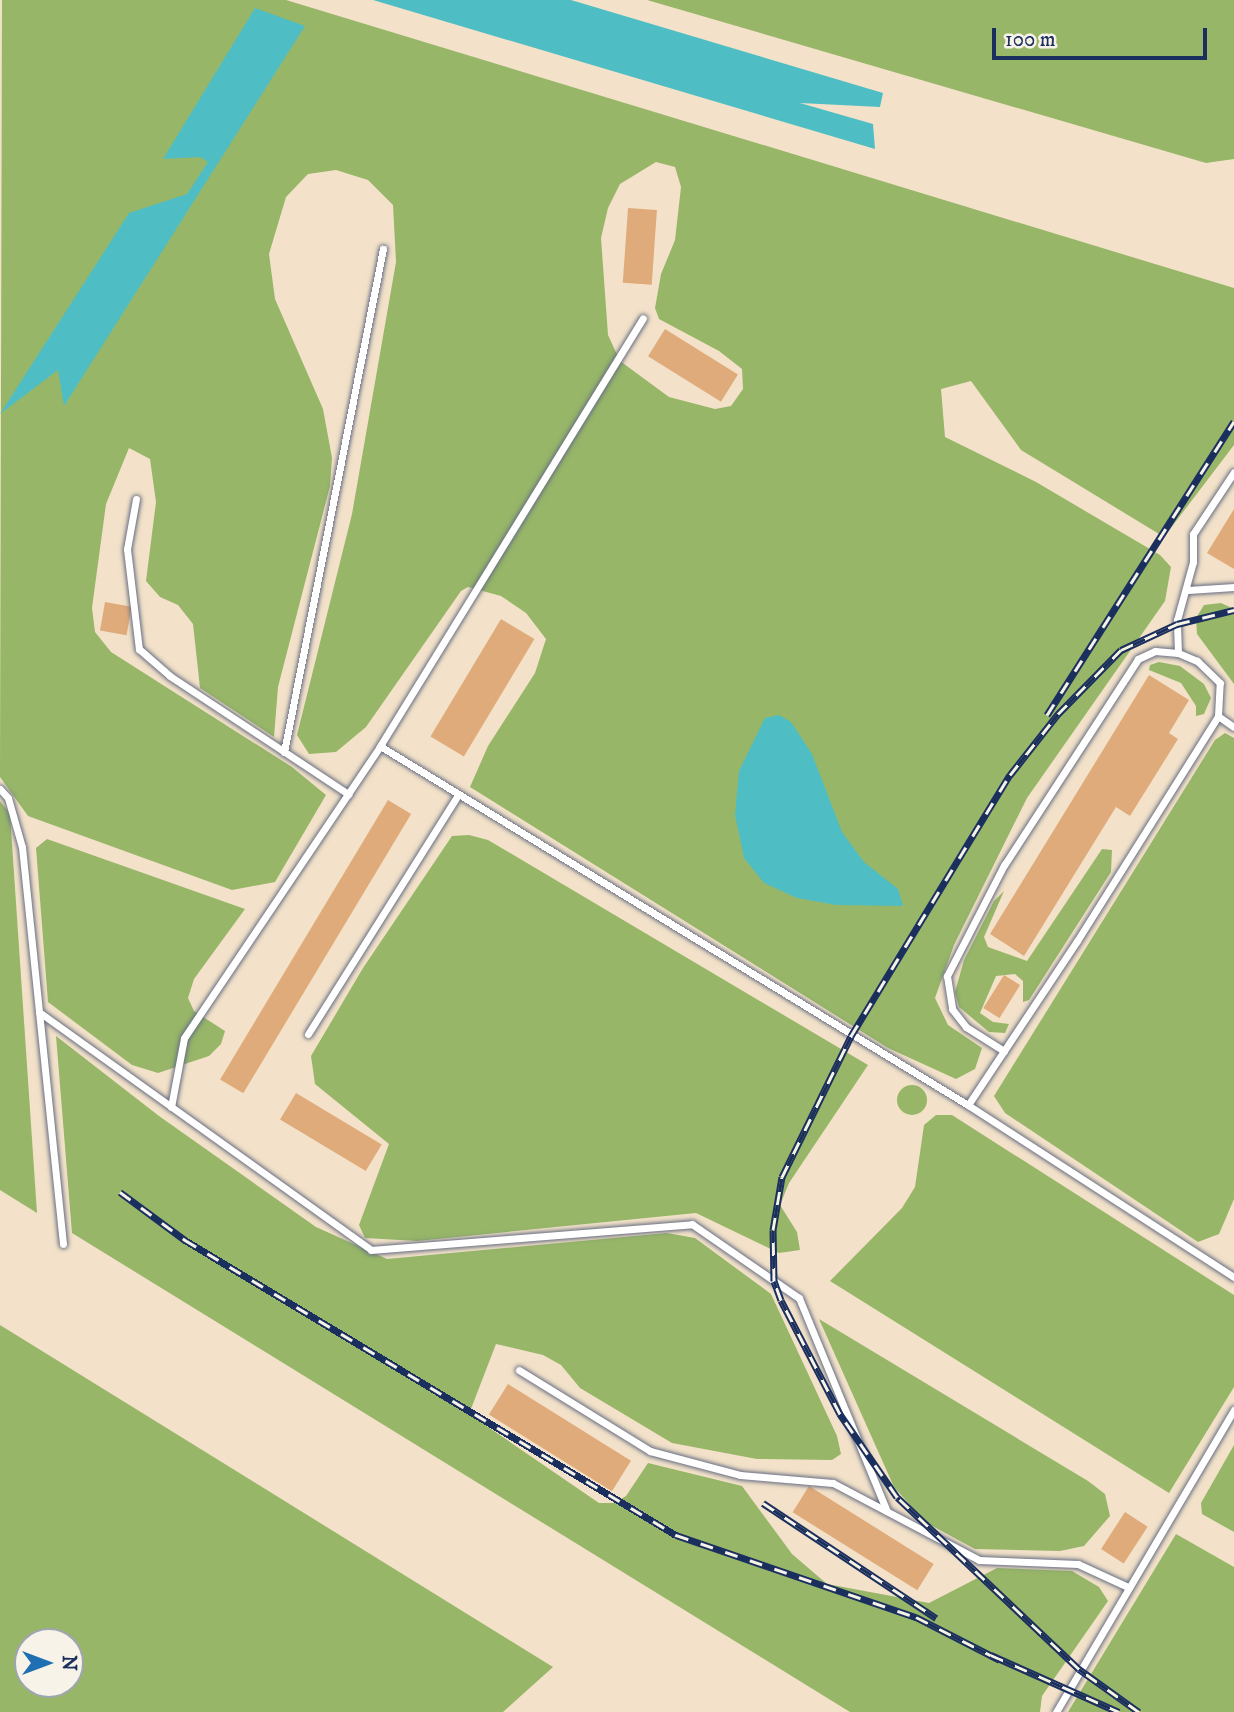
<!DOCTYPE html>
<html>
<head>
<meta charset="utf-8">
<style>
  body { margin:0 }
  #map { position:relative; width:1234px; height:1712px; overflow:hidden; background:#f3e2c9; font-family:"IM FELL DW Pica",serif }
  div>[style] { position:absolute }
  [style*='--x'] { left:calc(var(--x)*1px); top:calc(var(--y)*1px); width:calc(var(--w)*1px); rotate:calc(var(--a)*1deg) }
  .forest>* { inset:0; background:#97b668 }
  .round { border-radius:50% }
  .water>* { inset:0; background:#4fbec4 }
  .building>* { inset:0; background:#e0ab7a; transform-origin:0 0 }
  .roads { filter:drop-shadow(0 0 2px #676e83) drop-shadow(0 0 2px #676e83) }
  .service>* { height:7px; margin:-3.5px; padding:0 3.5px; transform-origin:3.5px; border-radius:3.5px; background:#fff }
  .rail>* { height:7px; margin-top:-3.5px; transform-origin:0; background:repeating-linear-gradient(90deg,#f7f3e8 0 13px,#1b2f5e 0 26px); box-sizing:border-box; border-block:2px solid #1b2f5e }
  span { translate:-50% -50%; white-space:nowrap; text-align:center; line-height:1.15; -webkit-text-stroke:6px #f7f3e8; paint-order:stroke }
  .north { position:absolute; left:14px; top:1628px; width:70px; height:70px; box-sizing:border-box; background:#f7f3e8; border:2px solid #9fa5b1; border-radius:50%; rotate:90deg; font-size:19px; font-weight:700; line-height:28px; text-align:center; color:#1b2f5e }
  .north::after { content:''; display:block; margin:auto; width:24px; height:32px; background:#1f6fb2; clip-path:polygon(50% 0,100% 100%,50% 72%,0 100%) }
  .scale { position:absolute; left:992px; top:28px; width:215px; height:32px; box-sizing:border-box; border:4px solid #1b2f5e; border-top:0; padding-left:9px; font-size:21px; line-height:24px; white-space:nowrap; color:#1b2f5e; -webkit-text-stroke:5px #f7f3e8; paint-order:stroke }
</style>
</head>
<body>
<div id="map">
  <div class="forest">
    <div style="clip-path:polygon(evenodd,2px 0,286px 0,1234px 288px,1234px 445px,1164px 537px,1021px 450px,971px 381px,941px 389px,945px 437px,1036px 482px,1160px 555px,1171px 567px,1165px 601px,1027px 798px,954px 945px,935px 998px,948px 1025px,982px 1048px,975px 1069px,956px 1079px,888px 1048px,470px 787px,488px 746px,535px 673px,546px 639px,526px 613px,501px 596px,468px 587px,461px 591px,366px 727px,336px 752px,309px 754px,297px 735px,352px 514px,396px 262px,393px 205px,368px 180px,336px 170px,308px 174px,286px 197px,269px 254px,275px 299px,323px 409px,332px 458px,330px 486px,278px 687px,274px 737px,200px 688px,193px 624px,178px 605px,160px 597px,146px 581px,156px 502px,150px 459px,129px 448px,106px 504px,92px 608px,95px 632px,111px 652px,292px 767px,326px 795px,275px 882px,232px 890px,28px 816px,0 777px,2px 0,656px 162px,675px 167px,681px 187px,675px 240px,661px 274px,655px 308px,659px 319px,719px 351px,742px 369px,743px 389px,731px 406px,715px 409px,669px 397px,620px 361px,608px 335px,601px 238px,608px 208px,620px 184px,656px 162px)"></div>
    <div style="clip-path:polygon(647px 0,1234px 0,1234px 159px,1206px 163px)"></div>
    <div style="clip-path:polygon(1221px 603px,1234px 609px,1234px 684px,1197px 634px,1196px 618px,1204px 605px)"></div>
    <div style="clip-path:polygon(1159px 662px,1180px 666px,1204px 684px,1211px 698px,1204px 714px,1196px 716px,1196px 706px,1181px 683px,1149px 670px,1150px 665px)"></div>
    <div style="clip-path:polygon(1225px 733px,1234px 738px,1234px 1199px,1219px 1234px,1198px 1242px,1005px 1113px,994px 1096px,1215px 740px)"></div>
    <div style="clip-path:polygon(0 801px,10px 814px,37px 1213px,0 1190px)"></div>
    <div style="clip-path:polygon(469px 835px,488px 840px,868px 1065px,789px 1183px,780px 1205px,797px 1232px,800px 1250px,779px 1253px,696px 1213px,417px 1241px,365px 1238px,359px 1225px,389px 1144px,315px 1084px,311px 1056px,363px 968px,452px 836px)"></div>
    <div style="clip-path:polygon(47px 839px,245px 909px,194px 979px,188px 998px,194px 1011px,225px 1031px,221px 1044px,209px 1056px,158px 1073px,132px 1065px,48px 1002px,36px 848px)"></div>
    <div style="clip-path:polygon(1102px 849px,1112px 850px,1111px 872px,1029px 1000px,1023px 1002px,1023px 981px,1015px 974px,996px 976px,980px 1013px,993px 1022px,1009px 1024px,1005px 1033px,989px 1032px,959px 1007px,955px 992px,964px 960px,994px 901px,1004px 891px,984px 937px,988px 947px,1027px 961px)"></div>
    <div style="clip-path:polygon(56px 1036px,159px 1116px,316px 1227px,387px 1259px,667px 1233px,695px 1238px,771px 1294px,837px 1436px,841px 1454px,832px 1460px,757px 1459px,672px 1443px,580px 1388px,561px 1365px,543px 1355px,496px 1344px,469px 1414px,599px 1503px,614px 1503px,626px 1496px,648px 1463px,742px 1486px,792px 1554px,827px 1584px,929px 1603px,997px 1568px,1072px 1571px,1099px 1587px,1108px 1601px,1042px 1696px,1040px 1712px,850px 1712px,72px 1233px)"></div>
    <div class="round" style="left:897px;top:1085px;width:30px;height:30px"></div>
    <div style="clip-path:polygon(936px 1115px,952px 1115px,1234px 1295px,1234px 1387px,1169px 1493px,830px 1281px,902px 1208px,915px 1187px,924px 1125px)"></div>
    <div style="clip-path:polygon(819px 1319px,1088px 1481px,1105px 1494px,1110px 1516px,1084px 1546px,1060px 1551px,975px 1549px,925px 1522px,894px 1487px)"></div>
    <div style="clip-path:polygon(evenodd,0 1325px,553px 1667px,503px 1712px,0 1712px,0 1325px,28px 1642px,70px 1642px,70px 1684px,28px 1684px,28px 1642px)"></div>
    <div style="clip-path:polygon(1234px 1445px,1234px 1532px,1202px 1514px,1201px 1503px)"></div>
    <div style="clip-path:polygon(1176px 1534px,1234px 1567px,1234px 1712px,1068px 1712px)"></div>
  </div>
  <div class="water">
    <div style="clip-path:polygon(373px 0,571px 0,883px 93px,880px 107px,800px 103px,873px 124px,875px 149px)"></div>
    <div style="clip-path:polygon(255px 8px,305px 26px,64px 406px,58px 370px,0 414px,129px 213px,187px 194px,208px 162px,200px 157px,163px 159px)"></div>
    <div style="clip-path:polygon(779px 715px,791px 722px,812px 754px,842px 832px,864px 862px,898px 889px,903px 906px,836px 905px,797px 898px,764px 883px,744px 858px,735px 815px,739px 771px,765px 718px)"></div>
  </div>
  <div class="building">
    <div style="left:628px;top:208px;width:29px;height:75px;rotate:4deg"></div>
    <div style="left:665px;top:329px;width:86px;height:32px;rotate:32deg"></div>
    <div style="clip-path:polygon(1234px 509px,1234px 569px,1207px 553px)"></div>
    <div style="left:105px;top:602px;width:27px;height:29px;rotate:10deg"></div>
    <div style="left:501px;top:619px;width:39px;height:137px;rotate:31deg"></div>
    <div style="clip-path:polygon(1149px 675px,1189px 700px,1169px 733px,1178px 739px,1130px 816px,1116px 807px,1024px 956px,990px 934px)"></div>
    <div style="left:388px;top:800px;width:27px;height:326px;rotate:31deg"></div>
    <div style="left:1004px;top:975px;width:19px;height:39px;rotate:32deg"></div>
    <div style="left:296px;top:1093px;width:100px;height:31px;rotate:31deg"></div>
    <div style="left:508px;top:1384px;width:145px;height:36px;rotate:32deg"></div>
    <div style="left:809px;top:1486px;width:147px;height:31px;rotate:32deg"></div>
    <div style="left:1125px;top:1512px;width:27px;height:44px;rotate:33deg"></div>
  </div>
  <div class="roads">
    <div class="service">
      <div style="--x:136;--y:499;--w:51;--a:100.2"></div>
      <div style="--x:127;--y:549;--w:101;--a:83.2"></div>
      <div style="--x:139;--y:649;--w:41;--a:41.1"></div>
      <div style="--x:170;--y:676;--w:214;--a:33.5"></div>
      <div style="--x:1188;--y:590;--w:46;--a:-3.7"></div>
      <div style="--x:1178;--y:653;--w:33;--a:-92"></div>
      <div style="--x:1177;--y:620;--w:60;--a:-74.6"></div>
      <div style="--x:1193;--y:562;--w:28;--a:-90"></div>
      <div style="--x:1193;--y:534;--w:74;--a:-56.5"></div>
      <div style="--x:1218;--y:716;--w:19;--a:35"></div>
      <div style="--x:380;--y:746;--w:689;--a:31.41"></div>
      <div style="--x:968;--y:1105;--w:317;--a:32.9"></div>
      <div style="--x:284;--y:752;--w:513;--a:-78.87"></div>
      <div style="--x:0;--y:789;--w:12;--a:48"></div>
      <div style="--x:8;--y:798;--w:51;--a:74.1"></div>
      <div style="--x:22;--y:847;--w:399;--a:84.1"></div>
      <div style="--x:39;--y:1012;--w:408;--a:35.6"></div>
      <div style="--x:371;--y:1250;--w:322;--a:-4.6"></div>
      <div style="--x:692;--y:1224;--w:130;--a:34.7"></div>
      <div style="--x:799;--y:1298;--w:230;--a:67.6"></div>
      <div style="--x:308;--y:1034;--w:282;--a:-57.9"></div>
      <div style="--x:968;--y:1105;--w:197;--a:-56.4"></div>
      <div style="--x:1077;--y:941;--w:266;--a:-57.9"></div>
      <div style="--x:1218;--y:716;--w:33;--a:-87"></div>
      <div style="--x:1220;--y:683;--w:32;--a:-136"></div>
      <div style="--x:1197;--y:661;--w:21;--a:-157"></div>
      <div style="--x:1178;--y:653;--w:23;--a:-175"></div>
      <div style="--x:1155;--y:651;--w:19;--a:155"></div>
      <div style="--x:1138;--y:659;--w:246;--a:123"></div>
      <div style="--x:1004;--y:865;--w:125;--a:117.2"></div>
      <div style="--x:947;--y:976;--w:33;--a:81"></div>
      <div style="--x:952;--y:1009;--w:23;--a:52"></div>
      <div style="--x:966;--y:1027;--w:45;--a:32.3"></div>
      <div style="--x:171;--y:1107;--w:70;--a:-79.3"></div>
      <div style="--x:184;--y:1038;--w:352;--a:-56.1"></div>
      <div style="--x:380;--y:746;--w:502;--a:-58.43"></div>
      <div style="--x:519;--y:1370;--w:154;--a:31.7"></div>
      <div style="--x:650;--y:1451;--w:93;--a:14.9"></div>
      <div style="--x:740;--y:1475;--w:93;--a:4.9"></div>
      <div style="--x:833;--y:1483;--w:165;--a:27.8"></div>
      <div style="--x:979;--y:1560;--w:99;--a:2.3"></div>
      <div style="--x:1078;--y:1564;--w:55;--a:24.7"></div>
      <div style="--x:1056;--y:1712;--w:351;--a:-59.5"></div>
    </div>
  </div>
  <div class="rail">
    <div style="--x:1047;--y:715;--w:348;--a:-57.5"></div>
    <div style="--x:120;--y:1192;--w:81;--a:36.4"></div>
    <div style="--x:185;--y:1240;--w:573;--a:31"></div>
    <div style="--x:676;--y:1535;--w:254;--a:18.9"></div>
    <div style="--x:916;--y:1617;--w:94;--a:27.1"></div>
    <div style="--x:763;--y:1503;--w:208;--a:33.6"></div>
    <div style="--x:991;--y:1655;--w:140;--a:24"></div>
    <div style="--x:1139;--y:1712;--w:74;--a:-144.4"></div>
    <div style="--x:1079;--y:1669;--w:250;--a:-136.6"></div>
    <div style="--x:897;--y:1497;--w:101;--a:-124.5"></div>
    <div style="--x:840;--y:1414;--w:128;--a:-117.4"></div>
    <div style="--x:781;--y:1300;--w:20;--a:-110"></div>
    <div style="--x:774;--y:1281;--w:51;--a:-91.1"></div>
    <div style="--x:773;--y:1230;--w:54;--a:-80.4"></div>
    <div style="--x:782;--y:1177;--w:157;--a:-63.9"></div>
    <div style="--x:851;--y:1036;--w:306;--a:-58.7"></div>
    <div style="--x:1010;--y:775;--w:78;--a:-51.8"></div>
    <div style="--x:1058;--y:714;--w:90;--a:-45.5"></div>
    <div style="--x:1121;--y:650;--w:62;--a:-24.9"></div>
    <div style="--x:1177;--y:624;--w:59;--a:-13.8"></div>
  </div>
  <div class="north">N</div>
  <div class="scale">100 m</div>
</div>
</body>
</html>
